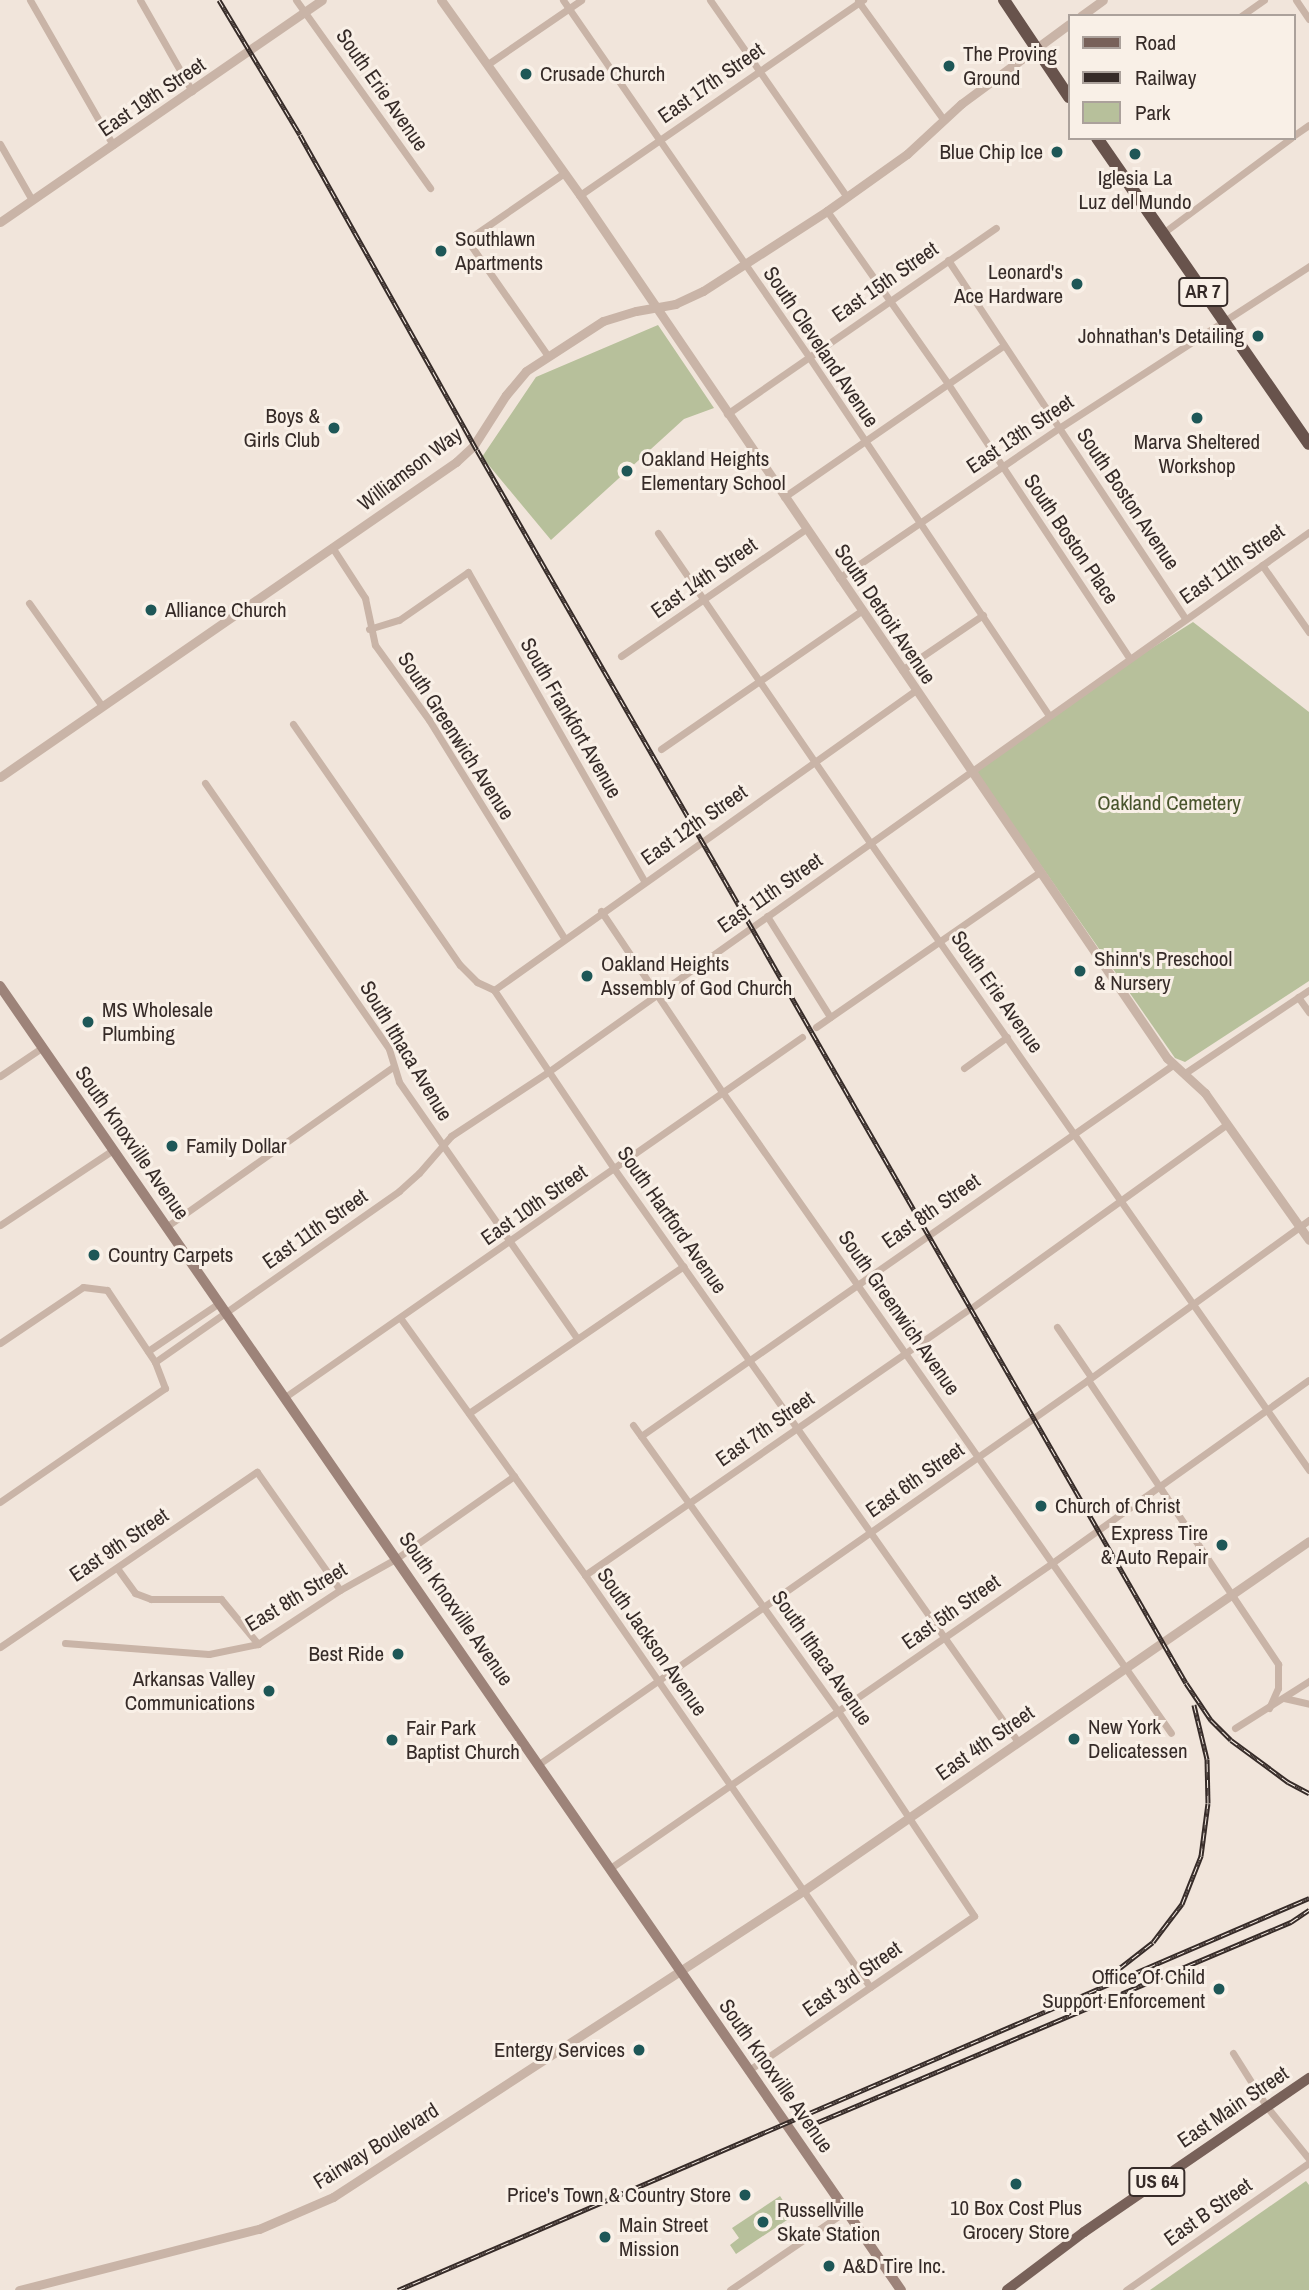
<!DOCTYPE html>
<html>
<head>
<meta charset="utf-8">
<style>
  body { margin:0 }
  #map { position:relative; width:1309px; height:2290px; overflow:hidden; background:#f1e5db; font-family:"Archivo Narrow",sans-serif }
  div>[style] { position:absolute }
  [style*='--x'] { left:calc(var(--x)*1px); top:calc(var(--y)*1px); width:calc(var(--w)*1px); rotate:calc(var(--a)*1deg) }
  .green>* { inset:0; background:#b7c09b }
  .minor>* { height:7px; margin:-3.5px; padding:0 3.5px; transform-origin:3.5px; border-radius:3.5px; background:#c9b4a7 }
  .tertiary>* { height:9px; margin:-4.5px; padding:0 4.5px; transform-origin:4.5px; border-radius:4.5px; background:#c9b4a7 }
  .secondary>* { height:10px; margin:-5px; padding:0 5px; transform-origin:5px; border-radius:5px; background:#9d8379 }
  .primary>* { height:10px; margin:-5px; padding:0 5px; transform-origin:5px; border-radius:5px; background:#786159 }
  .trunk>* { height:12px; margin:-6px; padding:0 6px; transform-origin:6px; border-radius:6px; background:#68534c }
  .rail>* { height:5px; margin-top:-2.5px; transform-origin:0; background:repeating-linear-gradient(90deg,#f9f0e7 0 8px,#362b28 0 16px); box-sizing:border-box; border-block:2px solid #362b28 }
  .dots>* { width:19px; height:19px; translate:-50% -50%; box-sizing:border-box; border:4px solid #f9f0e7; border-radius:50% }
  span { translate:-50% -50%; white-space:nowrap; text-align:center; line-height:1.15; -webkit-text-stroke:6px #f9f0e7; paint-order:stroke }
  .shield-label span { padding:2px 5px; background:#f9f0e7; border:2px solid; border-radius:5px; -webkit-text-stroke-width:0 }
  .shield-label { font-size:19px; color:#362b28; font-weight:700 }
  .poi-label { font-size:21px; color:#362b28 }
  .left { translate:0 -50%; text-align:left }
  .right { translate:-100% -50%; text-align:right }
  .street-label { font-size:21px; color:#362b28 }
  .park-label { font-size:21px; color:#48542c }
  .legend { position:absolute; left:1068px; top:14px; width:228px; height:126px; box-sizing:border-box; background:#f9f0e7; border:2px solid #aba19b; margin:0; padding:9px 12px; list-style:none; font-size:21px; color:#362b28 }
  .legend li { display:flex; align-items:center; gap:14px; height:35px }
  .legend b { width:35px; border:2px solid #aba19b }
</style>
</head>
<body>
<div id="map">
  <div class="green">
    <div style="clip-path:polygon(658px 325px,714px 408px,684px 419px,551px 540px,482px 457px,536px 377px)"></div>
    <div style="clip-path:polygon(1193px 622px,1309px 712px,1309px 981px,1185px 1062px,1175px 1058px,976px 772px,1065px 703px)"></div>
    <div style="clip-path:polygon(1306px 2181px,1309px 2185px,1309px 2290px,1150px 2290px)"></div>
    <div style="clip-path:polygon(780px 2196px,793px 2216px,736px 2254px,730px 2245px,739px 2238px,732px 2228px)"></div>
  </div>
  <div class="minor">
    <div style="--x:30;--y:0;--w:167;--a:60.2"></div>
    <div style="--x:140;--y:0;--w:105;--a:60.3"></div>
    <div style="--x:296;--y:0;--w:231;--a:54.5"></div>
    <div style="--x:563;--y:0;--w:434;--a:55.4"></div>
    <div style="--x:809;--y:357;--w:430;--a:56.2"></div>
    <div style="--x:710;--y:0;--w:240;--a:55.2"></div>
    <div style="--x:1296;--y:0;--w:23;--a:56"></div>
    <div style="--x:858;--y:1;--w:145;--a:54.2"></div>
    <div style="--x:1241;--y:16;--w:28;--a:-35"></div>
    <div style="--x:488;--y:64;--w:113;--a:-34.5"></div>
    <div style="--x:1293;--y:136;--w:19;--a:-35"></div>
    <div style="--x:0;--y:144;--w:64;--a:60.3"></div>
    <div style="--x:580;--y:195;--w:344;--a:-34.6"></div>
    <div style="--x:827;--y:211;--w:211;--a:55"></div>
    <div style="--x:948;--y:384;--w:328;--a:56.5"></div>
    <div style="--x:1163;--y:233;--w:159;--a:-36.6"></div>
    <div style="--x:948;--y:260;--w:429;--a:56.5"></div>
    <div style="--x:548;--y:356;--w:141;--a:-124.9"></div>
    <div style="--x:467;--y:240;--w:118;--a:-34.6"></div>
    <div style="--x:727;--y:414;--w:327;--a:-34.7"></div>
    <div style="--x:784;--y:497;--w:267;--a:-34.6"></div>
    <div style="--x:658;--y:533;--w:377;--a:55.6"></div>
    <div style="--x:871;--y:844;--w:764;--a:55.02"></div>
    <div style="--x:332;--y:547;--w:61;--a:57.1"></div>
    <div style="--x:365;--y:598;--w:48;--a:78"></div>
    <div style="--x:375;--y:645;--w:92;--a:54.2"></div>
    <div style="--x:429;--y:720;--w:256;--a:58.2"></div>
    <div style="--x:1262;--y:565;--w:82;--a:55"></div>
    <div style="--x:839;--y:578;--w:266;--a:-34.3"></div>
    <div style="--x:1059;--y:428;--w:298;--a:-32.9"></div>
    <div style="--x:29;--y:603;--w:126;--a:54.7"></div>
    <div style="--x:369;--y:629;--w:31;--a:-17"></div>
    <div style="--x:399;--y:620;--w:84;--a:-34.8"></div>
    <div style="--x:468;--y:572;--w:356;--a:60.3"></div>
    <div style="--x:621;--y:656;--w:224;--a:-34.5"></div>
    <div style="--x:902;--y:670;--w:98;--a:-34.2"></div>
    <div style="--x:293;--y:724;--w:293;--a:55.3"></div>
    <div style="--x:460;--y:965;--w:24;--a:45"></div>
    <div style="--x:477;--y:982;--w:19;--a:25"></div>
    <div style="--x:494;--y:990;--w:217;--a:56.1"></div>
    <div style="--x:615;--y:1170;--w:700;--a:54.83"></div>
    <div style="--x:661;--y:749;--w:243;--a:-34.6"></div>
    <div style="--x:205;--y:783;--w:323;--a:55.3"></div>
    <div style="--x:389;--y:1049;--w:34;--a:73"></div>
    <div style="--x:399;--y:1082;--w:312;--a:55.2"></div>
    <div style="--x:601;--y:911;--w:219;--a:56.2"></div>
    <div style="--x:723;--y:1093;--w:781;--a:55.01"></div>
    <div style="--x:767;--y:916;--w:119;--a:58"></div>
    <div style="--x:494;--y:990;--w:518;--a:-35.41"></div>
    <div style="--x:1298;--y:997;--w:19;--a:54"></div>
    <div style="--x:816;--y:1027;--w:272;--a:-34.7"></div>
    <div style="--x:964;--y:1068;--w:53;--a:-35.8"></div>
    <div style="--x:1185;--y:1073;--w:149;--a:-33.8"></div>
    <div style="--x:0;--y:1076;--w:52;--a:-34"></div>
    <div style="--x:0;--y:1225;--w:136;--a:-33.6"></div>
    <div style="--x:166;--y:1227;--w:278;--a:-35.2"></div>
    <div style="--x:974;--y:1306;--w:312;--a:-35.7"></div>
    <div style="--x:401;--y:1319;--w:315;--a:54.3"></div>
    <div style="--x:585;--y:1575;--w:501;--a:55.33"></div>
    <div style="--x:1057;--y:1327;--w:60;--a:55.8"></div>
    <div style="--x:0;--y:1343;--w:100;--a:-34"></div>
    <div style="--x:83;--y:1287;--w:24;--a:7"></div>
    <div style="--x:107;--y:1290;--w:87;--a:56.3"></div>
    <div style="--x:155;--y:1362;--w:28;--a:69"></div>
    <div style="--x:165;--y:1388;--w:201;--a:145.4"></div>
    <div style="--x:148;--y:1351;--w:86;--a:-34.1"></div>
    <div style="--x:155;--y:1362;--w:298;--a:-35"></div>
    <div style="--x:399;--y:1191;--w:27;--a:-42"></div>
    <div style="--x:419;--y:1173;--w:49;--a:-49.1"></div>
    <div style="--x:451;--y:1136;--w:116;--a:-33.4"></div>
    <div style="--x:548;--y:1072;--w:933;--a:-35.36"></div>
    <div style="--x:1088;--y:1380;--w:342;--a:56.2"></div>
    <div style="--x:1278;--y:1664;--w:24;--a:90"></div>
    <div style="--x:1278;--y:1688;--w:22;--a:114"></div>
    <div style="--x:285;--y:1397;--w:630;--a:-34.85"></div>
    <div style="--x:469;--y:1413;--w:260;--a:-34.4"></div>
    <div style="--x:633;--y:1425;--w:352;--a:54.4"></div>
    <div style="--x:838;--y:1711;--w:246;--a:56.4"></div>
    <div style="--x:974;--y:1916;--w:273;--a:145.6"></div>
    <div style="--x:641;--y:1436;--w:650;--a:-34.91"></div>
    <div style="--x:117;--y:1568;--w:31;--a:54"></div>
    <div style="--x:135;--y:1593;--w:17;--a:21"></div>
    <div style="--x:151;--y:1599;--w:70;--a:0"></div>
    <div style="--x:221;--y:1599;--w:58;--a:50.6"></div>
    <div style="--x:585;--y:1575;--w:464;--a:-34.7"></div>
    <div style="--x:65;--y:1643;--w:144;--a:4.4"></div>
    <div style="--x:209;--y:1654;--w:50;--a:-11.5"></div>
    <div style="--x:258;--y:1644;--w:98;--a:-33.4"></div>
    <div style="--x:340;--y:1590;--w:65;--a:-29.3"></div>
    <div style="--x:397;--y:1558;--w:143;--a:-35"></div>
    <div style="--x:0;--y:1647;--w:311;--a:-34.3"></div>
    <div style="--x:257;--y:1472;--w:144;--a:54.9"></div>
    <div style="--x:1284;--y:1698;--w:26;--a:13"></div>
    <div style="--x:1235;--y:1728;--w:88;--a:-32.4"></div>
    <div style="--x:539;--y:1764;--w:670;--a:-34.97"></div>
    <div style="--x:1088;--y:1380;--w:273;--a:-35.9"></div>
    <div style="--x:609;--y:1869;--w:538;--a:-34.63"></div>
    <div style="--x:1052;--y:1563;--w:315;--a:-35.5"></div>
    <div style="--x:1233;--y:2053;--w:64;--a:57.8"></div>
    <div style="--x:1267;--y:2107;--w:67;--a:51.1"></div>
    <div style="--x:730;--y:2290;--w:140;--a:-34.3"></div>
    <div style="--x:1126;--y:2290;--w:223;--a:-34.8"></div>
  </div>
  <div class="tertiary">
    <div style="--x:441;--y:0;--w:239;--a:54.5"></div>
    <div style="--x:580;--y:195;--w:1044;--a:55.78"></div>
    <div style="--x:1167;--y:1058;--w:52;--a:42.6"></div>
    <div style="--x:1205;--y:1093;--w:180;--a:54.7"></div>
    <div style="--x:1081;--y:16;--w:27;--a:-36"></div>
    <div style="--x:0;--y:222;--w:391;--a:-34.6"></div>
    <div style="--x:0;--y:777;--w:554;--a:-34.64"></div>
    <div style="--x:456;--y:462;--w:25;--a:-43"></div>
    <div style="--x:474;--y:445;--w:59;--a:-57.4"></div>
    <div style="--x:506;--y:395;--w:31;--a:-50"></div>
    <div style="--x:526;--y:371;--w:92;--a:-33"></div>
    <div style="--x:603;--y:321;--w:34;--a:-17"></div>
    <div style="--x:636;--y:311;--w:40;--a:-10"></div>
    <div style="--x:675;--y:304;--w:31;--a:-25"></div>
    <div style="--x:703;--y:291;--w:148;--a:-32.8"></div>
    <div style="--x:827;--y:211;--w:98;--a:-35.5"></div>
    <div style="--x:907;--y:154;--w:74;--a:-42.8"></div>
    <div style="--x:961;--y:104;--w:134;--a:-36.5"></div>
    <div style="--x:19;--y:2290;--w:248;--a:-14.3"></div>
    <div style="--x:259;--y:2229;--w:81;--a:-23.4"></div>
    <div style="--x:333;--y:2197;--w:561;--a:-33.07"></div>
    <div style="--x:803;--y:1891;--w:615;--a:-34.67"></div>
  </div>
  <div class="secondary">
    <div style="--x:0;--y:986;--w:1585;--a:55.36"></div>
  </div>
  <div class="primary">
    <div style="--x:1007;--y:2290;--w:96;--a:-37"></div>
    <div style="--x:1084;--y:2232;--w:273;--a:-34.4"></div>
  </div>
  <div class="trunk">
    <div style="--x:1004;--y:0;--w:117;--a:56.2"></div>
    <div style="--x:1097;--y:138;--w:372;--a:55.3"></div>
  </div>
  <div class="rail">
    <div style="--x:219;--y:0;--w:157;--a:59"></div>
    <div style="--x:300;--y:135;--w:361;--a:60.7"></div>
    <div style="--x:477;--y:450;--w:1422;--a:60.1"></div>
    <div style="--x:1186;--y:1683;--w:45;--a:56"></div>
    <div style="--x:1211;--y:1720;--w:28;--a:45"></div>
    <div style="--x:1231;--y:1740;--w:71;--a:36.4"></div>
    <div style="--x:1288;--y:1782;--w:24;--a:28"></div>
    <div style="--x:1107;--y:1978;--w:58;--a:-38"></div>
    <div style="--x:1153;--y:1942;--w:48;--a:-52.7"></div>
    <div style="--x:1182;--y:1904;--w:52;--a:-68.4"></div>
    <div style="--x:1201;--y:1856;--w:53;--a:-82.5"></div>
    <div style="--x:1208;--y:1803;--w:44;--a:-91.3"></div>
    <div style="--x:1207;--y:1759;--w:56;--a:-103.5"></div>
    <div style="--x:804;--y:2128;--w:529;--a:-22.93"></div>
    <div style="--x:1291;--y:1922;--w:22;--a:-34"></div>
    <div style="--x:398;--y:2290;--w:992;--a:-23.28"></div>
  </div>
  <div class="dots">
    <div style="left:949px;top:66px;background:#1e5757"></div>
    <div style="left:526px;top:74px;background:#1e5757"></div>
    <div style="left:1057px;top:152px;background:#1e5757"></div>
    <div style="left:1135px;top:154px;background:#1e5757"></div>
    <div style="left:441px;top:251px;background:#1e5757"></div>
    <div style="left:1077px;top:284px;background:#1e5757"></div>
    <div style="left:1258px;top:336px;background:#1e5757"></div>
    <div style="left:1197px;top:418px;background:#1e5757"></div>
    <div style="left:334px;top:428px;background:#1e5757"></div>
    <div style="left:627px;top:471px;background:#1e5757"></div>
    <div style="left:151px;top:610px;background:#1e5757"></div>
    <div style="left:1080px;top:971px;background:#1e5757"></div>
    <div style="left:587px;top:976px;background:#1e5757"></div>
    <div style="left:88px;top:1022px;background:#1e5757"></div>
    <div style="left:172px;top:1146px;background:#1e5757"></div>
    <div style="left:94px;top:1255px;background:#1e5757"></div>
    <div style="left:1041px;top:1506px;background:#1e5757"></div>
    <div style="left:1222px;top:1545px;background:#1e5757"></div>
    <div style="left:398px;top:1654px;background:#1e5757"></div>
    <div style="left:269px;top:1691px;background:#1e5757"></div>
    <div style="left:1074px;top:1739px;background:#1e5757"></div>
    <div style="left:392px;top:1740px;background:#1e5757"></div>
    <div style="left:1219px;top:1989px;background:#1e5757"></div>
    <div style="left:639px;top:2050px;background:#1e5757"></div>
    <div style="left:1016px;top:2184px;background:#1e5757"></div>
    <div style="left:745px;top:2195px;background:#1e5757"></div>
    <div style="left:763px;top:2222px;background:#1e5757"></div>
    <div style="left:605px;top:2237px;background:#1e5757"></div>
    <div style="left:829px;top:2266px;background:#1e5757"></div>
  </div>
  <div class="shield-label">
    <span style="left:1203px;top:292px">AR 7</span>
    <span style="left:1157px;top:2182px">US 64</span>
  </div>
  <div class="poi-label">
    <span class="left" style="left:963px;top:66px">The Proving<br>Ground</span>
    <span class="left" style="left:540px;top:74px">Crusade Church</span>
    <span class="right" style="left:1043px;top:152px">Blue Chip Ice</span>
    <span style="left:1135px;top:190px">Iglesia La<br>Luz del Mundo</span>
    <span class="left" style="left:455px;top:251px">Southlawn<br>Apartments</span>
    <span class="right" style="left:1063px;top:284px">Leonard's<br>Ace Hardware</span>
    <span class="right" style="left:1244px;top:336px">Johnathan's Detailing</span>
    <span class="right" style="left:320px;top:428px">Boys &amp;<br>Girls Club</span>
    <span style="left:1197px;top:454px">Marva Sheltered<br>Workshop</span>
    <span class="left" style="left:641px;top:471px">Oakland Heights<br>Elementary School</span>
    <span class="left" style="left:165px;top:610px">Alliance Church</span>
    <span class="left" style="left:1094px;top:971px">Shinn's Preschool<br>&amp; Nursery</span>
    <span class="left" style="left:601px;top:976px">Oakland Heights<br>Assembly of God Church</span>
    <span class="left" style="left:102px;top:1022px">MS Wholesale<br>Plumbing</span>
    <span class="left" style="left:186px;top:1146px">Family Dollar</span>
    <span class="left" style="left:108px;top:1255px">Country Carpets</span>
    <span class="left" style="left:1055px;top:1506px">Church of Christ</span>
    <span class="right" style="left:1208px;top:1545px">Express Tire<br>&amp; Auto Repair</span>
    <span class="right" style="left:384px;top:1654px">Best Ride</span>
    <span class="right" style="left:255px;top:1691px">Arkansas Valley<br>Communications</span>
    <span class="left" style="left:1088px;top:1739px">New York<br>Delicatessen</span>
    <span class="left" style="left:406px;top:1740px">Fair Park<br>Baptist Church</span>
    <span class="right" style="left:1205px;top:1989px">Office Of Child<br>Support Enforcement</span>
    <span class="right" style="left:625px;top:2050px">Entergy Services</span>
    <span class="right" style="left:731px;top:2195px">Price's Town &amp; Country Store</span>
    <span style="left:1016px;top:2220px">10 Box Cost Plus<br>Grocery Store</span>
    <span class="left" style="left:777px;top:2222px">Russellville<br>Skate Station</span>
    <span class="left" style="left:619px;top:2237px">Main Street<br>Mission</span>
    <span class="left" style="left:843px;top:2266px">A&amp;D Tire Inc.</span>
  </div>
  <div class="street-label">
    <span style="left:711px;top:83px;rotate:-35deg">East 17th Street</span>
    <span style="left:382px;top:90px;rotate:55deg">South Erie Avenue</span>
    <span style="left:152px;top:97px;rotate:-34deg">East 19th Street</span>
    <span style="left:885px;top:282px;rotate:-35deg">East 15th Street</span>
    <span style="left:821px;top:347px;rotate:56deg">South Cleveland Avenue</span>
    <span style="left:1020px;top:434px;rotate:-34deg">East 13th Street</span>
    <span style="left:410px;top:469px;rotate:-37deg">Williamson Way</span>
    <span style="left:1128px;top:499px;rotate:56deg">South Boston Avenue</span>
    <span style="left:1071px;top:539px;rotate:56deg">South Boston Place</span>
    <span style="left:1232px;top:564px;rotate:-35deg">East 11th Street</span>
    <span style="left:704px;top:578px;rotate:-35deg">East 14th Street</span>
    <span style="left:885px;top:614px;rotate:56deg">South Detroit Avenue</span>
    <span style="left:571px;top:718px;rotate:60deg">South Frankfort Avenue</span>
    <span style="left:456px;top:736px;rotate:57deg">South Greenwich Avenue</span>
    <span style="left:694px;top:825px;rotate:-35deg">East 12th Street</span>
    <span style="left:770px;top:893px;rotate:-35deg">East 11th Street</span>
    <span style="left:997px;top:992px;rotate:55deg">South Erie Avenue</span>
    <span style="left:406px;top:1051px;rotate:59deg">South Ithaca Avenue</span>
    <span style="left:132px;top:1143px;rotate:55deg">South Knoxville Avenue</span>
    <span style="left:534px;top:1205px;rotate:-35deg">East 10th Street</span>
    <span style="left:931px;top:1211px;rotate:-35deg">East 8th Street</span>
    <span style="left:672px;top:1220px;rotate:55deg">South Hartford Avenue</span>
    <span style="left:315px;top:1229px;rotate:-35deg">East 11th Street</span>
    <span style="left:899px;top:1313px;rotate:55deg">South Greenwich Avenue</span>
    <span style="left:765px;top:1429px;rotate:-35deg">East 7th Street</span>
    <span style="left:915px;top:1480px;rotate:-35deg">East 6th Street</span>
    <span style="left:119px;top:1545px;rotate:-34deg">East 9th Street</span>
    <span style="left:296px;top:1597px;rotate:-31deg">East 8th Street</span>
    <span style="left:456px;top:1609px;rotate:55deg">South Knoxville Avenue</span>
    <span style="left:951px;top:1612px;rotate:-35deg">East 5th Street</span>
    <span style="left:652px;top:1642px;rotate:55deg">South Jackson Avenue</span>
    <span style="left:822px;top:1658px;rotate:55deg">South Ithaca Avenue</span>
    <span style="left:985px;top:1743px;rotate:-35deg">East 4th Street</span>
    <span style="left:852px;top:1979px;rotate:-35deg">East 3rd Street</span>
    <span style="left:776px;top:2076px;rotate:55deg">South Knoxville Avenue</span>
    <span style="left:1233px;top:2107px;rotate:-34deg">East Main Street</span>
    <span style="left:376px;top:2146px;rotate:-32deg">Fairway Boulevard</span>
    <span style="left:1208px;top:2212px;rotate:-35deg">East B Street</span>
  </div>
  <div class="park-label">
    <span style="left:1169px;top:803px">Oakland Cemetery</span>
  </div>
  <ul class="legend">
  <li><b style="height:9px;background:#786159"></b>Road</li>
  <li><b style="height:9px;background:#362b28"></b>Railway</li>
  <li><b style="height:19px;background:#b7c09b"></b>Park</li>
  </ul>
</div>
</body>
</html>
